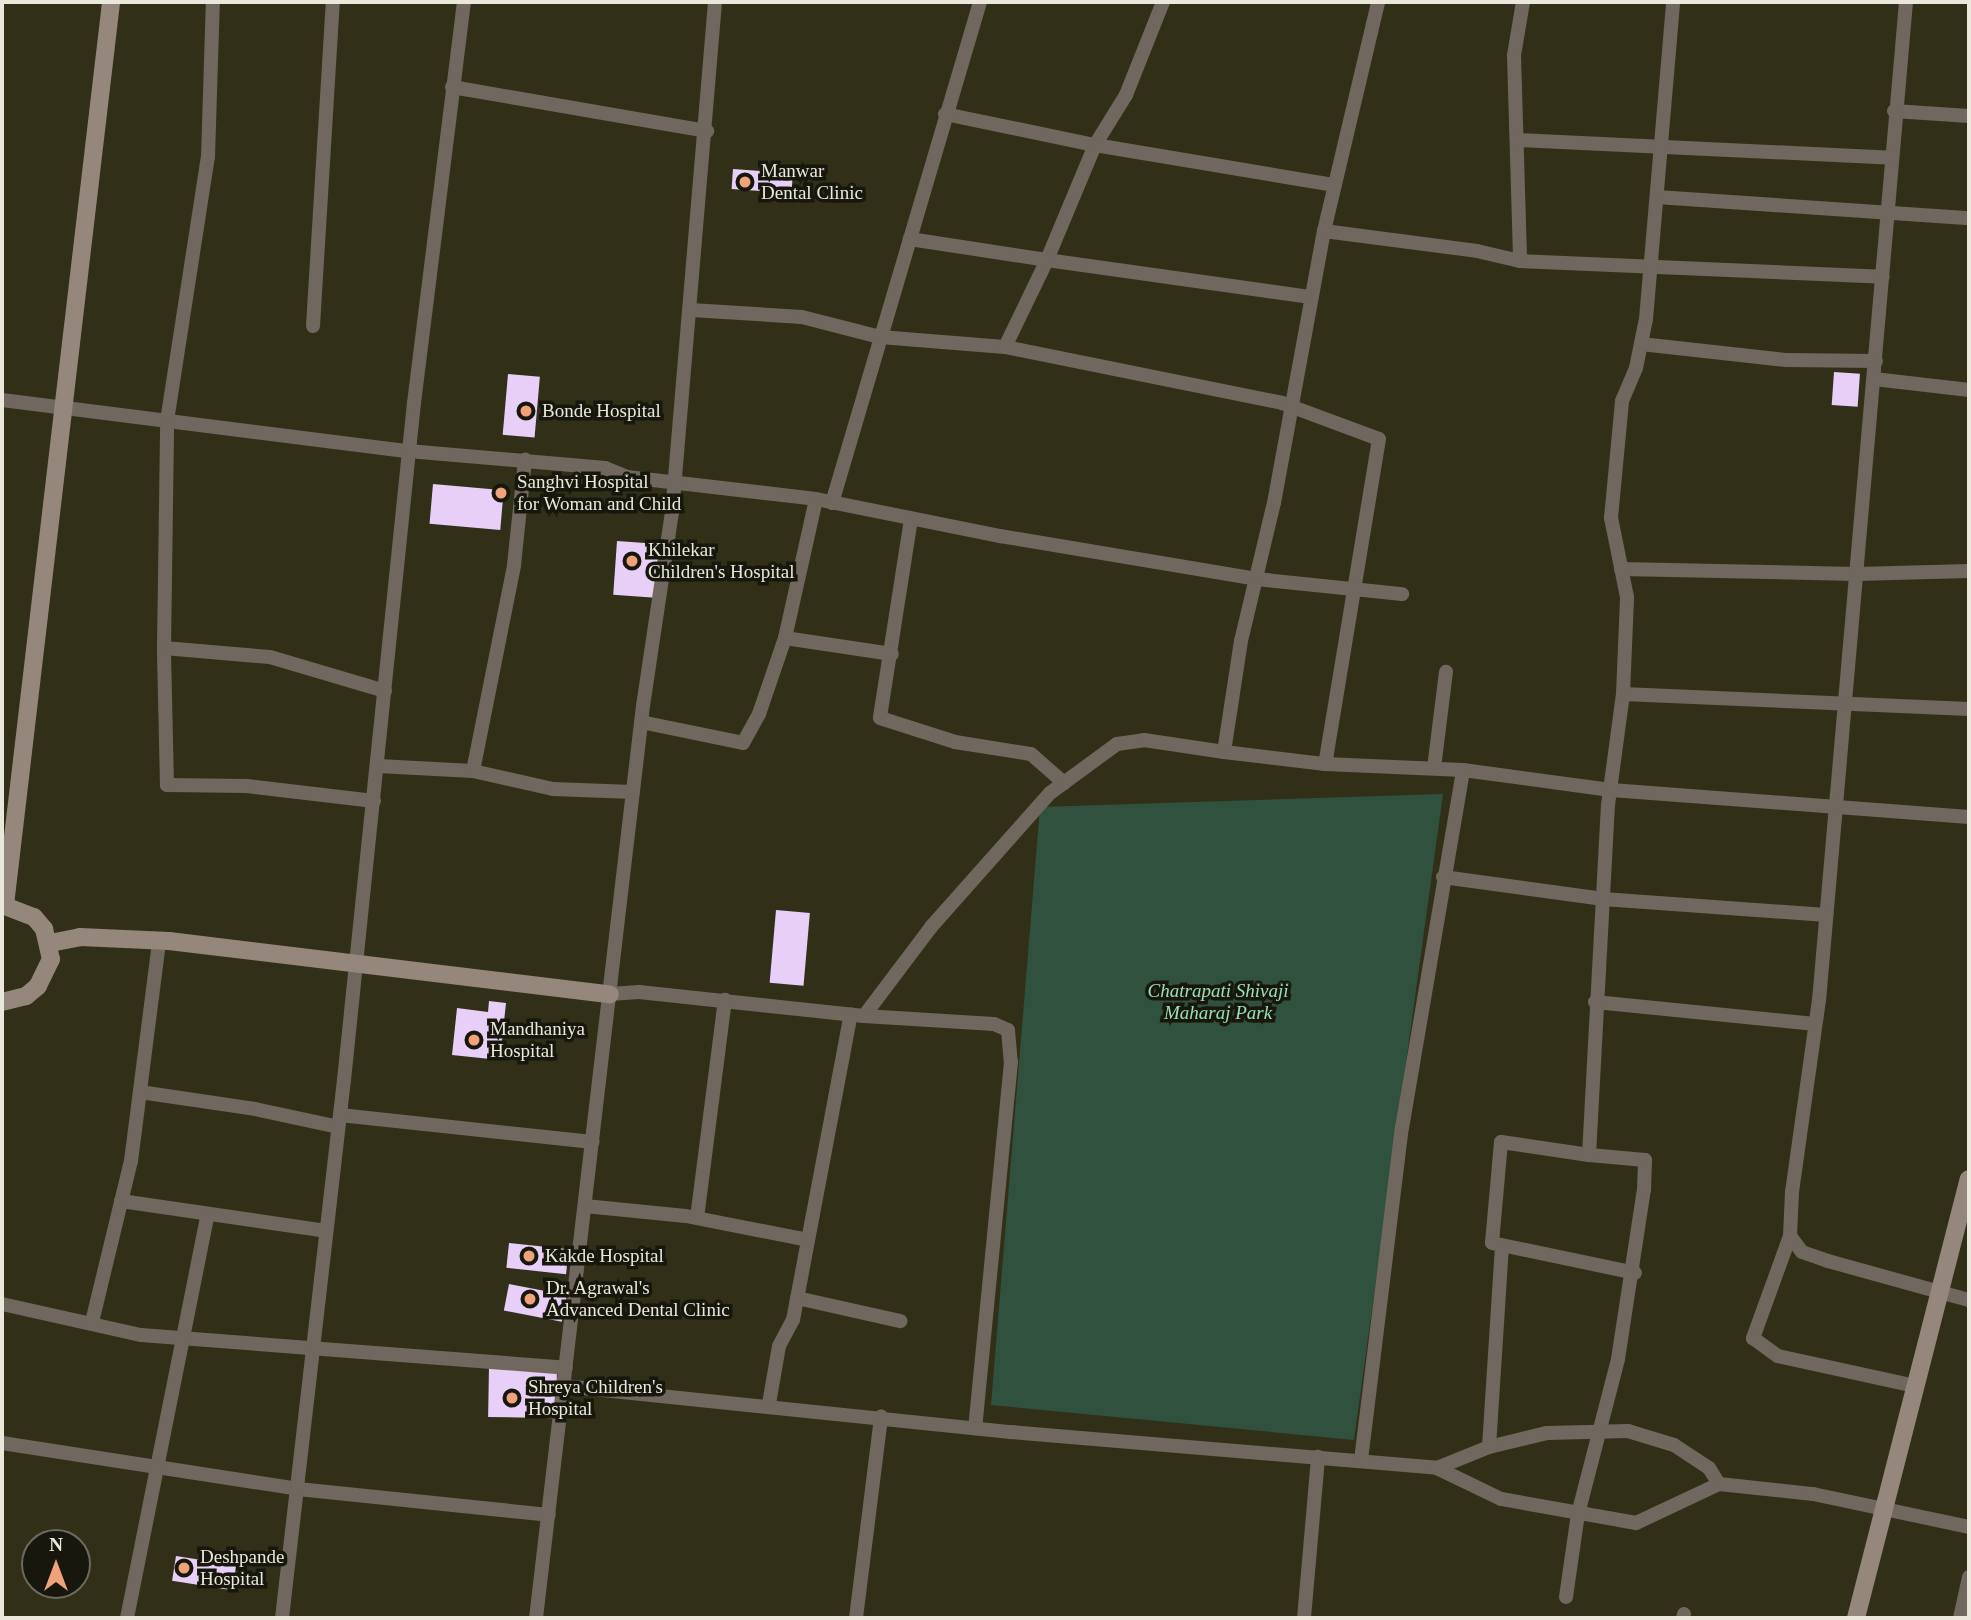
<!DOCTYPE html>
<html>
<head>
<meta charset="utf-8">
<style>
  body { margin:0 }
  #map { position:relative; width:1971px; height:1620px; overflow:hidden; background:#322f18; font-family:"Times New Roman",serif }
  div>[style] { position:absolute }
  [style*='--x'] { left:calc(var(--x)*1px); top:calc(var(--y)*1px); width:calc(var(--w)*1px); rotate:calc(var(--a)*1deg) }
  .green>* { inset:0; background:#30513e }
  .building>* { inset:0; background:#e8cff8; transform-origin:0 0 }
  .street>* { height:14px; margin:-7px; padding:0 7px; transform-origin:7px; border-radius:7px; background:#70675f }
  .secondary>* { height:18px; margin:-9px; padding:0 9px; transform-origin:9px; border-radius:9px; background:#95877b }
  .dots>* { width:19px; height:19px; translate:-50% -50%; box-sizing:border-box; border:4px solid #18170d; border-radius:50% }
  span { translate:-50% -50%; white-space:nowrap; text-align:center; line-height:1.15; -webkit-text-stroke:7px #18170d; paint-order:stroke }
  .poi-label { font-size:19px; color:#eae8da }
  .left { translate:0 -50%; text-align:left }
  .park-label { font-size:19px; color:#9ae0b6; font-style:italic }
  .frame { position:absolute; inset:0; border:4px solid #eae8da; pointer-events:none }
  .north { position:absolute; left:21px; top:1529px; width:70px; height:70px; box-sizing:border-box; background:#18170d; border:2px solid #6c6b5f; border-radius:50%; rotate:0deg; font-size:19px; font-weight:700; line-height:28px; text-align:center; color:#eae8da }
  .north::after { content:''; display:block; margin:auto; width:24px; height:32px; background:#f0a27a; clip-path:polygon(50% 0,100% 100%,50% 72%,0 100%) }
</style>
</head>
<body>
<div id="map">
  <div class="green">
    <div style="clip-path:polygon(1443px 794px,1354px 1440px,991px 1405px,1040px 807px)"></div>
  </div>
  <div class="building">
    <div style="left:733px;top:169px;width:60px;height:20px;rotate:4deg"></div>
    <div style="left:1834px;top:372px;width:26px;height:33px;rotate:4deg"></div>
    <div style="left:508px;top:374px;width:32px;height:61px;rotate:5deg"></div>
    <div style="left:433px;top:484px;width:71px;height:40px;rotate:5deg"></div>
    <div style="left:617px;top:541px;width:42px;height:54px;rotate:4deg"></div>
    <div style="left:776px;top:910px;width:34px;height:73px;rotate:5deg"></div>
    <div style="clip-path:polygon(489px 1001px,506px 1003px,500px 1060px,452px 1055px,457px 1008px,488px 1012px)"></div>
    <div style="left:509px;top:1243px;width:60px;height:25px;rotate:6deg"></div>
    <div style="left:509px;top:1284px;width:59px;height:27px;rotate:11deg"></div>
    <div style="left:489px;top:1366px;width:68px;height:51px;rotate:1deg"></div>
    <div style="left:176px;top:1556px;width:61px;height:25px;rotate:9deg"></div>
  </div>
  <div class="street">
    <div style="--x:1163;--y:2;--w:100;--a:111.7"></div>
    <div style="--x:1126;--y:95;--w:59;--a:121.8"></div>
    <div style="--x:1095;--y:145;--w:125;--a:112.7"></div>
    <div style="--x:1047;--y:260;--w:267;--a:8"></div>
    <div style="--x:1523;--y:2;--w:54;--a:99.6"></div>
    <div style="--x:1514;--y:55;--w:206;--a:88.3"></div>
    <div style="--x:1520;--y:261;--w:363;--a:2.5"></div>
    <div style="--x:1906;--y:2;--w:1002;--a:94.98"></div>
    <div style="--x:1819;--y:1000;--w:194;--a:98"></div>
    <div style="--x:1792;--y:1192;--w:44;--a:92.6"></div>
    <div style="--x:1790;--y:1236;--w:20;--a:53"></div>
    <div style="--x:1802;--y:1252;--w:28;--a:19"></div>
    <div style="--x:1828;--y:1261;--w:146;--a:15.5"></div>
    <div style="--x:452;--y:87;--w:259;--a:9.8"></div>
    <div style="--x:1894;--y:111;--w:75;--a:3.8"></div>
    <div style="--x:945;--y:114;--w:153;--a:11.7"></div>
    <div style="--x:1095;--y:145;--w:243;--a:9.5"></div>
    <div style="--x:1517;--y:140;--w:375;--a:2.7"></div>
    <div style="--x:1657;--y:197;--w:313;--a:3.9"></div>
    <div style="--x:1324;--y:231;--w:154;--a:7.4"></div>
    <div style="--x:1477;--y:251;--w:44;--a:13.1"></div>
    <div style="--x:691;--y:310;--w:111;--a:3.6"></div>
    <div style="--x:802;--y:317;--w:81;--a:14.4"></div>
    <div style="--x:880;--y:337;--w:125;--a:4.6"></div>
    <div style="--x:1005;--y:347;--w:97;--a:-64.2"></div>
    <div style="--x:1047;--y:260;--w:139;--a:-171.3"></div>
    <div style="--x:313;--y:326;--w:325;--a:-86.5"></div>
    <div style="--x:1641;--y:344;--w:147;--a:6.3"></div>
    <div style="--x:1787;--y:360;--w:89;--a:0.6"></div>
    <div style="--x:1005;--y:347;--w:283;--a:11.4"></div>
    <div style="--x:1282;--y:403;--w:103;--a:20.4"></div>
    <div style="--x:1379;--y:439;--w:329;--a:99.4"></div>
    <div style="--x:1874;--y:379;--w:96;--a:6.6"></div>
    <div style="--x:2;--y:400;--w:409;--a:7.2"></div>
    <div style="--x:408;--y:451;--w:198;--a:4.9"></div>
    <div style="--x:605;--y:468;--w:24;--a:22"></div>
    <div style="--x:627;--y:477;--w:190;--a:6.6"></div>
    <div style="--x:816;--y:499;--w:188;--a:11.4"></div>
    <div style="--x:1000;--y:536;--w:260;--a:9.5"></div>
    <div style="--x:1256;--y:579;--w:147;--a:5.9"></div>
    <div style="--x:832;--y:503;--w:522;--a:-73.54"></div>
    <div style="--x:911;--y:519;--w:201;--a:98.9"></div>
    <div style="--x:880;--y:718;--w:79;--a:17.7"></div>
    <div style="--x:955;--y:742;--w:77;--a:9"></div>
    <div style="--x:1031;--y:754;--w:44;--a:41.3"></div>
    <div style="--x:1621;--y:569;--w:235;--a:1.2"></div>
    <div style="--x:1856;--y:574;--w:113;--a:-1.5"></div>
    <div style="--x:785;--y:638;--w:108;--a:8.5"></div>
    <div style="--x:164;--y:648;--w:227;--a:-89.2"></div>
    <div style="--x:167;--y:421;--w:267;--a:-81.2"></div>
    <div style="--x:208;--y:157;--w:155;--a:-88.2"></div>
    <div style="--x:1623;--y:694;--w:346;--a:2.5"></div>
    <div style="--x:641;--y:722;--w:104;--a:11.6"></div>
    <div style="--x:743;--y:743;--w:33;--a:-61"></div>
    <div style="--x:759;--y:714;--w:80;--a:-71.1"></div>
    <div style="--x:785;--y:638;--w:142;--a:-77.4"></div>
    <div style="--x:1224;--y:752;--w:102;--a:6.8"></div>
    <div style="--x:1325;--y:764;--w:138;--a:2.5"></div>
    <div style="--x:1463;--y:770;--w:149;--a:7.7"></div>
    <div style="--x:1611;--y:790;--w:359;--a:4.3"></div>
    <div style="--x:378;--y:766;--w:95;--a:3"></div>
    <div style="--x:473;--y:771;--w:82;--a:12.7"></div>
    <div style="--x:553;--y:789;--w:80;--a:2.1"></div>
    <div style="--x:1434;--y:768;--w:97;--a:-82.9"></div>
    <div style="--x:473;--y:771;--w:210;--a:-78.7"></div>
    <div style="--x:514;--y:565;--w:106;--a:-84"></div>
    <div style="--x:374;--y:801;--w:128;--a:-173.3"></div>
    <div style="--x:247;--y:786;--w:80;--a:-179.3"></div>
    <div style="--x:167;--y:785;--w:137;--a:-91.3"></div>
    <div style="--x:164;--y:648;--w:106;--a:4.9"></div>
    <div style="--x:270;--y:657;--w:120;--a:16.5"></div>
    <div style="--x:1443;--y:877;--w:162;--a:7.8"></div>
    <div style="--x:1603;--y:899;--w:224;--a:4.1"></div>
    <div style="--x:610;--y:994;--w:29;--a:-4"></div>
    <div style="--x:639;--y:992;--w:226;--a:6.1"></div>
    <div style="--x:864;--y:1016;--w:111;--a:-53"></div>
    <div style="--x:931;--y:927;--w:179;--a:-48.4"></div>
    <div style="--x:1050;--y:793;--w:83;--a:-36.2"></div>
    <div style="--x:1117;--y:744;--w:27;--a:-8"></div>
    <div style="--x:1144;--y:740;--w:81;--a:8.5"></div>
    <div style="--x:1224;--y:752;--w:112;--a:-81.3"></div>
    <div style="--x:1241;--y:641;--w:142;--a:-76.6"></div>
    <div style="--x:1274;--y:503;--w:277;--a:-79.6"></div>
    <div style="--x:1324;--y:231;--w:235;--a:-76.7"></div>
    <div style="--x:1595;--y:1002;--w:221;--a:5.7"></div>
    <div style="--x:864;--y:1016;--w:130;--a:3.5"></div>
    <div style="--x:994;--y:1024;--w:15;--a:23"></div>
    <div style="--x:1008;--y:1030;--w:32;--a:85"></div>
    <div style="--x:1011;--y:1062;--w:368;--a:95.6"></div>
    <div style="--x:140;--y:1092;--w:116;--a:8.4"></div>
    <div style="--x:255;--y:1109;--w:85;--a:12.2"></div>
    <div style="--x:340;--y:1115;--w:254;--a:6.1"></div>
    <div style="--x:1589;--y:1155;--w:89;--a:-171.6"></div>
    <div style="--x:1501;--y:1142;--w:101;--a:95.1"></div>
    <div style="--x:1492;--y:1243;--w:146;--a:11.8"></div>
    <div style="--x:121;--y:1201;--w:207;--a:8.3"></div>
    <div style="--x:585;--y:1206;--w:101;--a:5.7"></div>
    <div style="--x:686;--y:1216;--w:124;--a:11.1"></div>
    <div style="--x:697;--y:1218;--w:220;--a:-82.7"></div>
    <div style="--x:1790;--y:1236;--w:109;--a:109.9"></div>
    <div style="--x:1753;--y:1338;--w:31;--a:36"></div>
    <div style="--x:1778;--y:1356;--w:141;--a:12.3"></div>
    <div style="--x:797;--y:1298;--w:106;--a:12.6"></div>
    <div style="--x:2;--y:1304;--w:142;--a:12.6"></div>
    <div style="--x:141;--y:1335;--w:426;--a:4.4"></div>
    <div style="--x:92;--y:1322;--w:166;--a:-76.4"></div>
    <div style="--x:131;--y:1161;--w:222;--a:-82.7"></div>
    <div style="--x:564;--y:1386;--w:449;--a:5.9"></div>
    <div style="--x:1011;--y:1432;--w:428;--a:4.8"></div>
    <div style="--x:1437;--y:1468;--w:56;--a:-22"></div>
    <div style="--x:1489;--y:1447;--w:60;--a:-13.6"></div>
    <div style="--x:1547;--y:1433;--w:81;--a:-1.4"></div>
    <div style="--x:1628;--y:1431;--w:48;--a:16.9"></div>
    <div style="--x:1674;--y:1445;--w:42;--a:33.3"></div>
    <div style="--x:1709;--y:1468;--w:19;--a:58"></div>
    <div style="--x:1719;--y:1484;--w:92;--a:154.8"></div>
    <div style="--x:1636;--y:1523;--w:137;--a:-169.9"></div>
    <div style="--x:1501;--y:1499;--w:71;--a:-154.2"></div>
    <div style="--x:769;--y:1404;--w:59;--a:-80.2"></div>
    <div style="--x:779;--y:1346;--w:30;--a:-62"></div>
    <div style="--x:793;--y:1320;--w:311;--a:-79.3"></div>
    <div style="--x:2;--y:1443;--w:300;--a:8.8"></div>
    <div style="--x:298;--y:1489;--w:252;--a:5.9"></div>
    <div style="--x:1489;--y:1447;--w:199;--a:-86.3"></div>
    <div style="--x:1361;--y:1460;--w:335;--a:-83"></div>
    <div style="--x:1402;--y:1128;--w:363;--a:-80.3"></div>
    <div style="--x:1719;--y:1484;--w:95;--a:6.1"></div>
    <div style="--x:1813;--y:1494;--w:159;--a:11.9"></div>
    <div style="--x:1566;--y:1597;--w:84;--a:-81.8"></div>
    <div style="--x:1578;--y:1514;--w:160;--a:-75.5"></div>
    <div style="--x:1618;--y:1359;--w:171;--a:-81.3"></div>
    <div style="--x:1644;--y:1190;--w:30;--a:-88"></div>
    <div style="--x:1645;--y:1160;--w:56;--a:-174.9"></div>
    <div style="--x:1589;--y:1155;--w:351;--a:-86.9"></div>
    <div style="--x:1608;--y:805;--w:112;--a:-82.3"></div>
    <div style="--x:1623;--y:694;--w:97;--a:-87.6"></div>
    <div style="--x:1627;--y:597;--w:81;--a:-101.4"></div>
    <div style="--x:1611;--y:518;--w:118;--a:-84.6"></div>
    <div style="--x:1622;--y:401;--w:36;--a:-67"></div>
    <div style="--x:1636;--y:368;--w:50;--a:-78.5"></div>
    <div style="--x:1646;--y:319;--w:318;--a:-85.1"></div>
    <div style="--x:127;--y:1618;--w:410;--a:-78.7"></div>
    <div style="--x:282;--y:1618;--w:542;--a:-83.43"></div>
    <div style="--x:344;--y:1080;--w:681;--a:-84.1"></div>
    <div style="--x:414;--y:403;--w:404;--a:-82.9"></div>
    <div style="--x:536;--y:1618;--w:918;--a:-83.31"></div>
    <div style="--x:643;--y:706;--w:195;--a:-81.5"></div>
    <div style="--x:672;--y:513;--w:513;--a:-85.19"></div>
    <div style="--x:856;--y:1618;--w:203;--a:-82.9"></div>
    <div style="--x:1304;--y:1618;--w:162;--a:-85"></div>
    <div style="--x:1683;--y:1618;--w:4;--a:-76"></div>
    <div style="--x:1960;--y:1618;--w:42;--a:-77.6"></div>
  </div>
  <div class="secondary">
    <div style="--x:2;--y:905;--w:34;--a:21"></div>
    <div style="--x:34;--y:917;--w:16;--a:50"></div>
    <div style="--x:44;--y:929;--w:31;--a:77"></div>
    <div style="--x:51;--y:959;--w:30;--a:116"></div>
    <div style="--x:38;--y:986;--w:16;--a:140"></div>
    <div style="--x:26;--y:996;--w:25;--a:166"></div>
    <div style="--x:5;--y:905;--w:909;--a:-83.3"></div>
    <div style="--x:50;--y:943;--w:31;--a:-11"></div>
    <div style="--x:80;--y:937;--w:89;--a:2.6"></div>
    <div style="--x:169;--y:941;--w:444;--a:6.9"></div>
    <div style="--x:1856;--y:1618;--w:453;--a:-75.6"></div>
  </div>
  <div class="dots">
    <div style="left:745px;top:182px;background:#f0a27a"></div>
    <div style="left:526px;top:411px;background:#f0a27a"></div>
    <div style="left:501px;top:493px;background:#f0a27a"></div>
    <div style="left:632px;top:561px;background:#f0a27a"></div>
    <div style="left:474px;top:1040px;background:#f0a27a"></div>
    <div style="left:529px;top:1256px;background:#f0a27a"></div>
    <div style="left:530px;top:1299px;background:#f0a27a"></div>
    <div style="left:512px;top:1398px;background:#f0a27a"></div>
    <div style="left:184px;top:1568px;background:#f0a27a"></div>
  </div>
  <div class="poi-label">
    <span class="left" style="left:761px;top:182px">Manwar<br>Dental Clinic</span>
    <span class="left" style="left:542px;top:411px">Bonde Hospital</span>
    <span class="left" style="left:517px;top:493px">Sanghvi Hospital<br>for Woman and Child</span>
    <span class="left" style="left:648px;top:561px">Khilekar<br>Children's Hospital</span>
    <span class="left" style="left:490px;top:1040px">Mandhaniya<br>Hospital</span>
    <span class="left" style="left:545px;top:1256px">Kakde Hospital</span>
    <span class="left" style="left:546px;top:1299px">Dr. Agrawal's<br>Advanced Dental Clinic</span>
    <span class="left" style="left:528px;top:1398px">Shreya Children's<br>Hospital</span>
    <span class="left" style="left:200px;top:1568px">Deshpande<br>Hospital</span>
  </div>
  <div class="park-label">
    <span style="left:1218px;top:1002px">Chatrapati Shivaji<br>Maharaj Park</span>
  </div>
  <div class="frame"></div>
  <div class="north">N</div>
</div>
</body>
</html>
